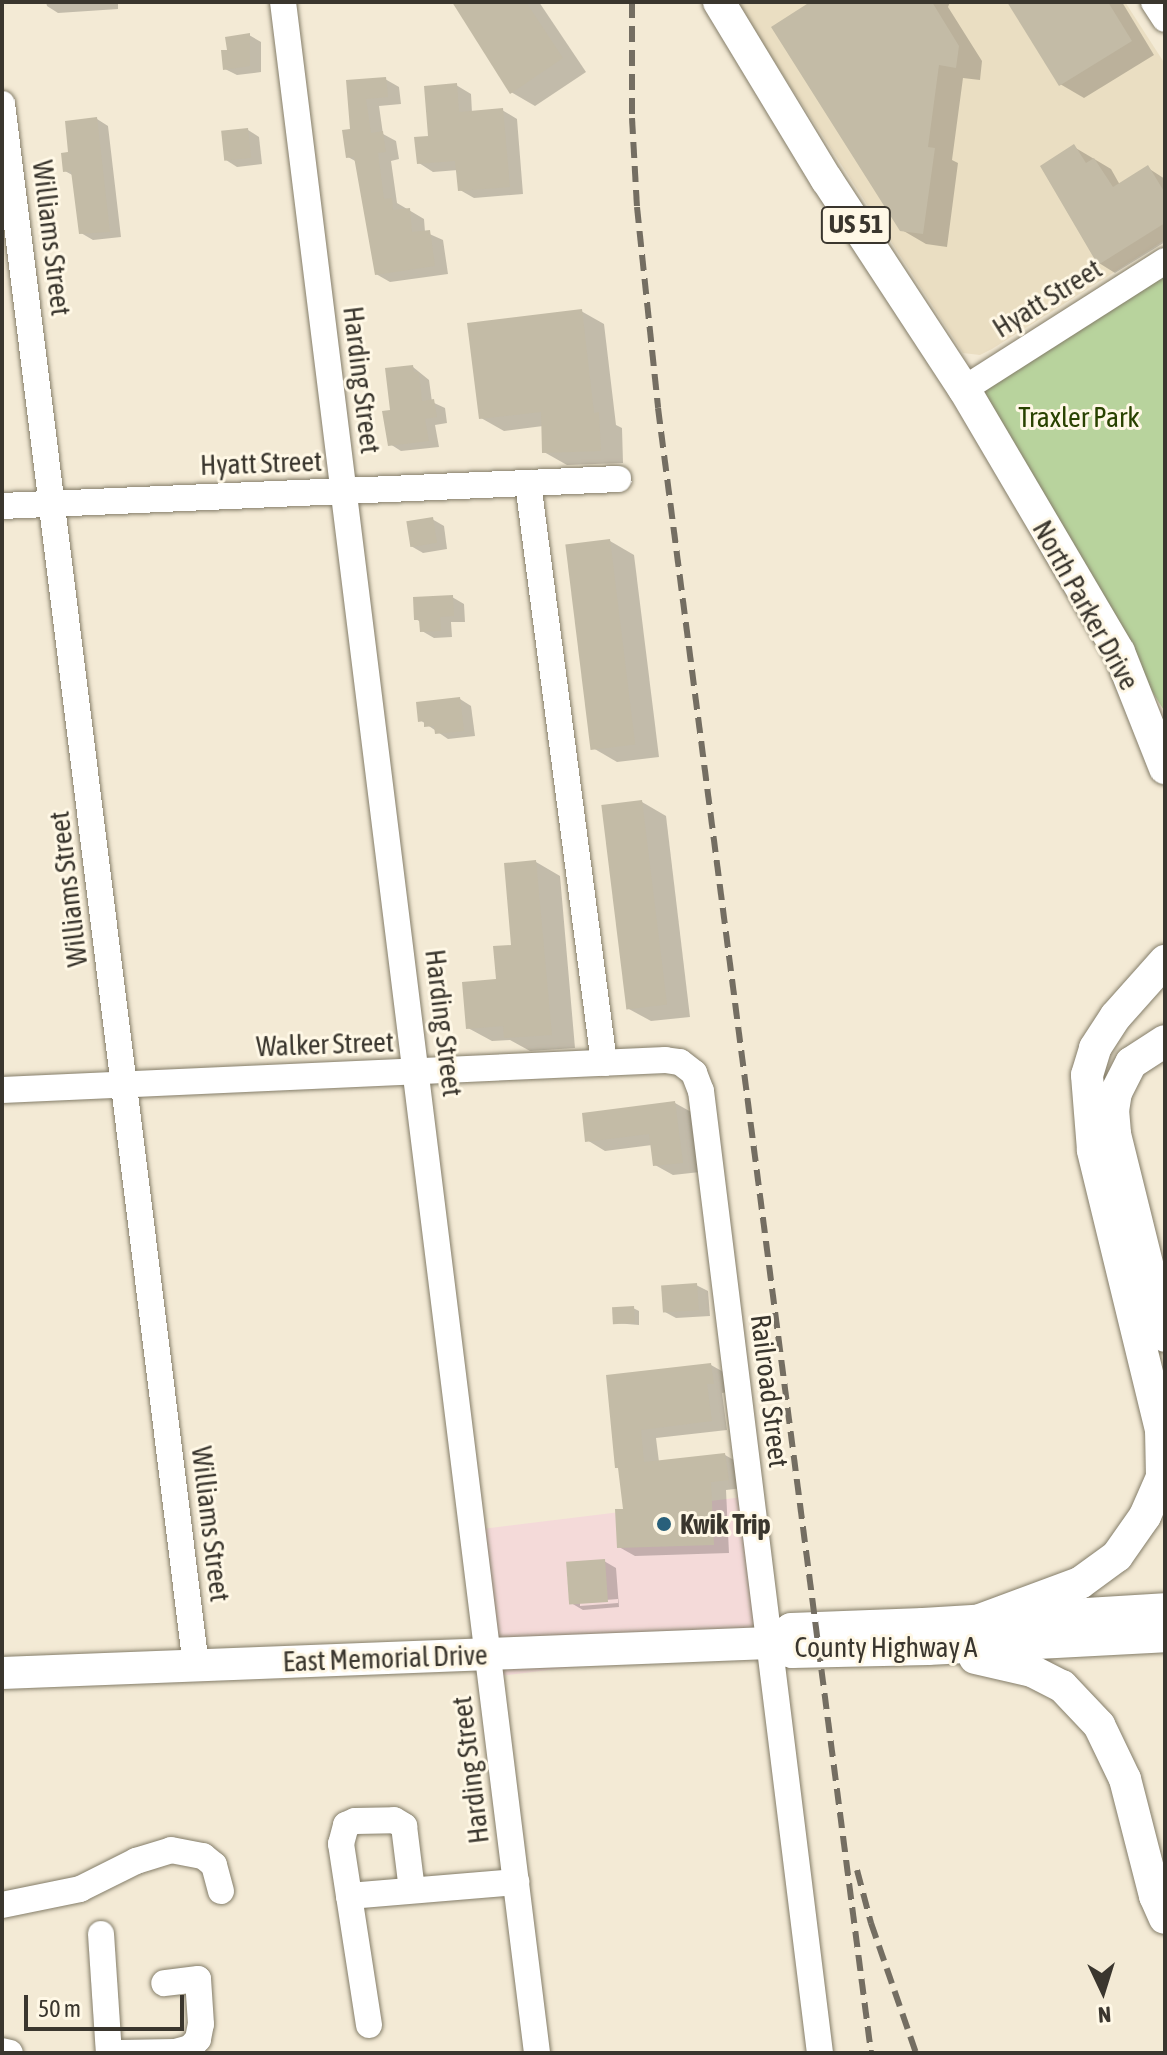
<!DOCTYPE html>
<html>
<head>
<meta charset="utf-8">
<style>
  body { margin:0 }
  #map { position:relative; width:1167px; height:2055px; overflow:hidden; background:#f3ead5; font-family:"Asap Condensed",sans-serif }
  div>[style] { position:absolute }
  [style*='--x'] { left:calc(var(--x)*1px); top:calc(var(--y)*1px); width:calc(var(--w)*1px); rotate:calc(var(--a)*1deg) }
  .commercial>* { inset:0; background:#f4dad9; transform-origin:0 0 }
  .built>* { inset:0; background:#eadec2 }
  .green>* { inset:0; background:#b8d39d }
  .shadow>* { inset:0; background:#0003 }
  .building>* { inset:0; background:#c3bba6; transform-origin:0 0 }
  .roads { filter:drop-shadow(0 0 2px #847d69) drop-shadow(0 0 2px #847d69) }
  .minor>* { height:26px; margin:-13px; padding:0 13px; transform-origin:13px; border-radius:13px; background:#fff }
  .major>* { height:32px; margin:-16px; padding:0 16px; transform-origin:16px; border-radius:16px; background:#fff }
  .rail>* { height:6px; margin-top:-3px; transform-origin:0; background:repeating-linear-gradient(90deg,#746e62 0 16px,transparent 0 24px) }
  .dots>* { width:22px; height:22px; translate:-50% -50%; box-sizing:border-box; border:4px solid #fff8e6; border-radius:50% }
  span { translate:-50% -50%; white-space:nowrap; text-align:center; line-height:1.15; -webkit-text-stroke:6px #fff8e6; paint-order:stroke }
  .shield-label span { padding:2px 6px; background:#fff8e6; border:2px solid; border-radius:6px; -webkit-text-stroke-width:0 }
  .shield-label { font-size:26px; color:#3a362e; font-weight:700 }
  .street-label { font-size:28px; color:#3a362e }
  .park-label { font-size:28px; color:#294200 }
  .poi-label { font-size:28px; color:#3a362e; font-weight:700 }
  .left { translate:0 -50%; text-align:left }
  .frame { position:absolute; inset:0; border:4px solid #3a362e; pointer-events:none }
  .north { position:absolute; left:1063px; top:1951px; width:80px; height:80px; -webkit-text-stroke:6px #fff8e6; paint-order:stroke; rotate:176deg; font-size:22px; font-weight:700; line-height:32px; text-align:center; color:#3a362e }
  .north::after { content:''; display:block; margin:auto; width:28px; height:36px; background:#3a362e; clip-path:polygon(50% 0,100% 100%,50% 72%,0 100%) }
  .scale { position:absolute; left:24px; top:1995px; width:160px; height:36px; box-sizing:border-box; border:4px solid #3a362e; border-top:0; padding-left:10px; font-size:24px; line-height:28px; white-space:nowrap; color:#3a362e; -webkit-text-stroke:6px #fff8e6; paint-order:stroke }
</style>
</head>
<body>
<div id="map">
  <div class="commercial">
    <div style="left:751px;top:1496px;width:148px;height:279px;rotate:83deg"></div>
  </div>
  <div class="built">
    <div style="clip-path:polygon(736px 2px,1125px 2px,1165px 64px,1165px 240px,992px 349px,980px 355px,963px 353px)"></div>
  </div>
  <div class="green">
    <div style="clip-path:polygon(1165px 261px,1165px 712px,964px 389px)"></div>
  </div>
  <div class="shadow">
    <div style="clip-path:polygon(46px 2px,118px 2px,118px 9px,58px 13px,47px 6px)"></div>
    <div style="clip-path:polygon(454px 2px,539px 2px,586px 72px,535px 106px,511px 92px)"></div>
    <div style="clip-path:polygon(814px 2px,950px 2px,948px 7px,982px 61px,980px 80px,963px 78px,952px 160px,958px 163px,947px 247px,926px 244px,902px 230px)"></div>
    <div style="clip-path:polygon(1009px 2px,1122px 2px,1154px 55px,1084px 98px,1060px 84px)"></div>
    <div style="clip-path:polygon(249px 35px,261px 42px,261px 72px,237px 75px,225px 69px,229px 52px)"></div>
    <div style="clip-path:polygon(385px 79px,399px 87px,401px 104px,379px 106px,383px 134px,396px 141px,399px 159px,391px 161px,397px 203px,424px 219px,425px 232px,443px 240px,448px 274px,390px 282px,376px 274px,357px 162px,348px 157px,353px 131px,348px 82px)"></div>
    <div style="clip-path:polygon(456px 85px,471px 94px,472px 113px,502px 110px,517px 119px,523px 194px,474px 198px,460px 190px,458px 170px,433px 172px,419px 163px)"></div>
    <div style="clip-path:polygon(97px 119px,108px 126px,121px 237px,93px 240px,81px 233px,74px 176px,65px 171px,71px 154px)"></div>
    <div style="clip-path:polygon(248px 130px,259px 137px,262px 164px,237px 167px,226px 160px)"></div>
    <div style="clip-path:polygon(1074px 147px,1111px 169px,1120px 185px,1148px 168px,1165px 179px,1165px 242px,1115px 273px,1099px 263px)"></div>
    <div style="clip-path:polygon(581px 311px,604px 324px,616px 425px,622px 428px,623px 463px,567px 465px,544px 452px,543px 426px,504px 431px,481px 418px)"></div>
    <div style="clip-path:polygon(413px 367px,429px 380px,432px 402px,445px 408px,447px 423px,435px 425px,439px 447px,401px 451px,390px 444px,392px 411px)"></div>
    <div style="clip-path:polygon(432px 519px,444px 526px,447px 549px,423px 553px,411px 546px)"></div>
    <div style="clip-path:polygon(610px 541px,634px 555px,659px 757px,617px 762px,593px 748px)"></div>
    <div style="clip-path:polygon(452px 597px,464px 604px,465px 622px,451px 622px,452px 637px,434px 638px,422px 631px,422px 623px,416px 619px)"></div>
    <div style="clip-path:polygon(460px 699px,471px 706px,475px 736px,448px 739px,420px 720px)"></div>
    <div style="clip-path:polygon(642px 802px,666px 816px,690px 1017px,651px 1021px,627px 1008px)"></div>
    <div style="clip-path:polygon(536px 862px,560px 876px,575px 1048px,530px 1051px,510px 1040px,492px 1041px,468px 1028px,498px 980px,514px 946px)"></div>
    <div style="clip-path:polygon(675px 1103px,693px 1113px,700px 1172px,673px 1175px,655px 1165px,652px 1145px,605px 1151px,587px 1140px)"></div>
    <div style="clip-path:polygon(696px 1285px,708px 1291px,710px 1316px,676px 1318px,665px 1312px)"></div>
    <div style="clip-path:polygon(633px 1308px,639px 1311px,639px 1325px,615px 1323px)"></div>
    <div style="clip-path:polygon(711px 1365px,727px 1374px,729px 1392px,722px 1393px,727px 1430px,656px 1438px,659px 1462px,725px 1455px,741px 1464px,744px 1488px,726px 1490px,729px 1553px,635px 1556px,619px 1547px,625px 1511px,608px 1377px)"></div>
    <div style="clip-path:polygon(evenodd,604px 1561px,616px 1568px,619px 1607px,583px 1610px,571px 1603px,604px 1561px,618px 1599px,618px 1603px,580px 1606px,580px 1602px,618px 1599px)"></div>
  </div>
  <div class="building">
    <div style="clip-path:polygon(452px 2px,526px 2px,563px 58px,510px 94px)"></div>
    <div style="clip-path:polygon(810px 2px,932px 2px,959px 46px,956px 68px,939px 65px,928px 147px,935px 148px,923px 234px,900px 231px,771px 27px)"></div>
    <div style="clip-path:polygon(1007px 2px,1108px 2px,1132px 41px,1059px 86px)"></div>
    <div style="clip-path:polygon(250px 33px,250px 66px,223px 70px,221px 50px,227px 50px,225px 37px)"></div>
    <div style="clip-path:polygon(386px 77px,388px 97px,366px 99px,371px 133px,383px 131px,386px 152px,378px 153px,384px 199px,392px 198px,393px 210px,410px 208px,412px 232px,430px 230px,435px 266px,375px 275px,354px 157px,346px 158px,342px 130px,350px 129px,346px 80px)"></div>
    <div style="clip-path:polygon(457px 83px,459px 112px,503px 108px,510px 187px,458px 191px,455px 161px,417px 164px,414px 137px,428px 136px,424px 86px)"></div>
    <div style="clip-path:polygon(97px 117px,110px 232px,79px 234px,71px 171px,63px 172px,61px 153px,68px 152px,65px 121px)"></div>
    <div style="left:248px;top:128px;width:30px;height:27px;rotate:84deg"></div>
    <div style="clip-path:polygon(1074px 144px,1086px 163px,1094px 158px,1113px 187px,1148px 165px,1165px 193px,1165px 223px,1098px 265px,1040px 166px)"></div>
    <div style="clip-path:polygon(582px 309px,594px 413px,599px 412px,601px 451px,542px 453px,541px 412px,479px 419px,467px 323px)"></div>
    <div style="clip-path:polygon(413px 365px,414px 372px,419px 372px,422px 401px,434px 399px,437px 417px,425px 419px,429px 441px,388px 446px,382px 411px,390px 410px,385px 368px)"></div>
    <div style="left:433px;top:517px;width:26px;height:27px;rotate:81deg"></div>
    <div style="left:610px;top:539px;width:207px;height:45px;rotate:83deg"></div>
    <div style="clip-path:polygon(453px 595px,454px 616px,440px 617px,441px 631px,420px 632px,419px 620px,414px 620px,413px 597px)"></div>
    <div style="clip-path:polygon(460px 697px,464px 731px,435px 734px,434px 726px,424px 727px,424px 721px,418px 722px,416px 702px)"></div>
    <div style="left:642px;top:800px;width:206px;height:41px;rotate:83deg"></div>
    <div style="clip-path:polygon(536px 860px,552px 1035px,504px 1038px,503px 1026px,466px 1029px,462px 982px,496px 979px,493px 946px,511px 945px,504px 863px)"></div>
    <div style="clip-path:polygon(675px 1101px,683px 1163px,653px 1166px,649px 1134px,585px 1142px,582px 1113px)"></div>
    <div style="left:697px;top:1283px;width:27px;height:36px;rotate:86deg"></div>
    <div style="left:634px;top:1306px;width:17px;height:22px;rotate:87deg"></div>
    <div style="clip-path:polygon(711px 1363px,714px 1384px,707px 1384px,712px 1421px,641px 1430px,644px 1462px,725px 1453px,729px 1480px,711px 1482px,714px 1545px,617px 1548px,615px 1509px,623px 1509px,618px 1468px,615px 1468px,606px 1375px)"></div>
    <div style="left:605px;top:1559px;width:43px;height:39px;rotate:86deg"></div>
  </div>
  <div class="roads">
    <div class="minor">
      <div style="--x:283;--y:2;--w:2067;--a:82.94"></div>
      <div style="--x:1154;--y:2;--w:20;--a:57"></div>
      <div style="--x:2;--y:104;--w:1573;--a:82.92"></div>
      <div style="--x:964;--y:389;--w:238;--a:-32.5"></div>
      <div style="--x:528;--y:483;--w:585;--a:82.53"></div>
      <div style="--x:2;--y:506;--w:617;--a:-2.51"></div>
      <div style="--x:2;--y:1090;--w:664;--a:-2.59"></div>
      <div style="--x:665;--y:1060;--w:15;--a:8"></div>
      <div style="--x:680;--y:1062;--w:18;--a:38"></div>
      <div style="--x:694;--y:1073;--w:19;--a:69"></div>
      <div style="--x:701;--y:1091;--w:969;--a:82.95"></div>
      <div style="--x:349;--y:1896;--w:53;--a:-98.7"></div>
      <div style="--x:341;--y:1844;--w:20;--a:-75"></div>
      <div style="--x:346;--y:1825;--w:10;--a:-24"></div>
      <div style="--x:355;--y:1821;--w:39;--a:-1"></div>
      <div style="--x:394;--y:1820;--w:12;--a:31"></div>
      <div style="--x:404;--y:1826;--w:64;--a:82.9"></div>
      <div style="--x:2;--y:1905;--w:80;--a:-11.6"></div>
      <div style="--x:80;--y:1889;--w:63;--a:-26.6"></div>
      <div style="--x:136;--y:1861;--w:37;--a:-17"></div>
      <div style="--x:171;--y:1850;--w:33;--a:11"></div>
      <div style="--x:203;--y:1856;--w:14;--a:39"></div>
      <div style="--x:214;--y:1865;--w:27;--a:75"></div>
      <div style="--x:101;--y:1934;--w:119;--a:86.2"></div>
      <div style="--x:369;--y:2025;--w:131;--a:-98.8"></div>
      <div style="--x:349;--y:1896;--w:168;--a:-4.8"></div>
      <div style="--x:2;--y:2051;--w:8;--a:14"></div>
      <div style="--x:121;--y:2053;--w:54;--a:-1.1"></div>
      <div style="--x:175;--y:2052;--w:16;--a:-15"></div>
      <div style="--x:190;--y:2048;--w:12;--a:-48"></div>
      <div style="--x:198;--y:2039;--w:15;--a:-79"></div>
      <div style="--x:201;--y:2024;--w:45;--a:-93.8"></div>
      <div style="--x:198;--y:1979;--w:34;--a:173"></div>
    </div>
    <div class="major">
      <div style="--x:719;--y:2;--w:208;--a:58.8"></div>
      <div style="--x:827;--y:180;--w:250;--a:56.8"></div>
      <div style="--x:964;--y:389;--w:305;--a:59.5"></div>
      <div style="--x:1119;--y:652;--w:125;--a:68.4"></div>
      <div style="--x:1165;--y:1041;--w:40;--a:147.1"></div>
      <div style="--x:1131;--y:1063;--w:33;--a:117"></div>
      <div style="--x:1116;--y:1092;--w:18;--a:99"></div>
      <div style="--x:1113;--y:1110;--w:24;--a:85"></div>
      <div style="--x:1115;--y:1134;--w:208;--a:76.1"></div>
      <div style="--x:977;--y:1621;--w:110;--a:-20.3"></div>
      <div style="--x:1080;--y:1583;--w:46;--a:-36.1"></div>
      <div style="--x:1117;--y:1556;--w:49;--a:-55"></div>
      <div style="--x:1145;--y:1516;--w:43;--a:-66.4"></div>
      <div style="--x:1162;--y:1477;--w:47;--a:-91.2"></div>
      <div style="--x:1161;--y:1430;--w:288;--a:-103.7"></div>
      <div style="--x:1093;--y:1150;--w:75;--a:-94.6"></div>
      <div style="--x:1087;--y:1075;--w:28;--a:-73"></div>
      <div style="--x:1095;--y:1048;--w:38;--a:-57"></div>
      <div style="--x:1116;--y:1016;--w:74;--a:-48.3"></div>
      <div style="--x:769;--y:1643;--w:26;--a:-32"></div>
      <div style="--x:791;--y:1629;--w:132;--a:-2.2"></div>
      <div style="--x:923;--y:1624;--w:242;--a:-3.5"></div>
      <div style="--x:975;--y:1658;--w:58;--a:12.8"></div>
      <div style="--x:1032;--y:1671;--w:34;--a:27"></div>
      <div style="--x:1062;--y:1686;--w:54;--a:46.5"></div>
      <div style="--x:1099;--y:1725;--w:60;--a:64.3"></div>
      <div style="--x:1125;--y:1779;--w:121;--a:75.6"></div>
      <div style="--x:1155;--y:1896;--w:24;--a:66"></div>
      <div style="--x:2;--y:1673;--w:768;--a:-2.24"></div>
      <div style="--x:769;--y:1643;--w:25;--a:21"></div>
      <div style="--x:792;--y:1652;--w:136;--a:-1.3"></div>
      <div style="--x:928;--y:1649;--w:237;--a:-3.1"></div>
    </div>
  </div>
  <div class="rail">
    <div style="--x:632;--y:2;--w:116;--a:90"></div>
    <div style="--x:632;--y:118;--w:89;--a:86.8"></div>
    <div style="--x:637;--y:207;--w:202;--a:84"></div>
    <div style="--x:658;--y:408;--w:1659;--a:82.62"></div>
    <div style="--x:857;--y:1870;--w:55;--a:75.2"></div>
    <div style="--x:871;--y:1923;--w:138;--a:70.9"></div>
  </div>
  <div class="dots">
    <div style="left:664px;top:1524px;background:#29607b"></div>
  </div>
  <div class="shield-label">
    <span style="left:856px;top:225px">US 51</span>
  </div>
  <div class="street-label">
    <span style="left:52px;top:238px;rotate:83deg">Williams Street</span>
    <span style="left:1047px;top:298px;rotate:-32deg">Hyatt Street</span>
    <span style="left:362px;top:380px;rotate:83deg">Harding Street</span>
    <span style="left:261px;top:463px;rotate:-2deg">Hyatt Street</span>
    <span style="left:1086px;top:605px;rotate:61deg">North Parker Drive</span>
    <span style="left:68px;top:889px;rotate:-97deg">Williams Street</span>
    <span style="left:444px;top:1023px;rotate:83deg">Harding Street</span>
    <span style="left:325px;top:1044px;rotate:-2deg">Walker Street</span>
    <span style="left:770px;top:1391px;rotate:83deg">Railroad Street</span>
    <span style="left:211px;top:1524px;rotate:83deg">Williams Street</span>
    <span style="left:886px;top:1647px">County Highway A</span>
    <span style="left:385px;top:1658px;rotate:-2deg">East Memorial Drive</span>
    <span style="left:470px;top:1770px;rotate:-97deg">Harding Street</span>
  </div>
  <div class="park-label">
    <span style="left:1079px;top:417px">Traxler Park</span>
  </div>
  <div class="poi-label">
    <span class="left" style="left:680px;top:1524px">Kwik Trip</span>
  </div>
  <div class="frame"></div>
  <div class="north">N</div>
  <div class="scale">50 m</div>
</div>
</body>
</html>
